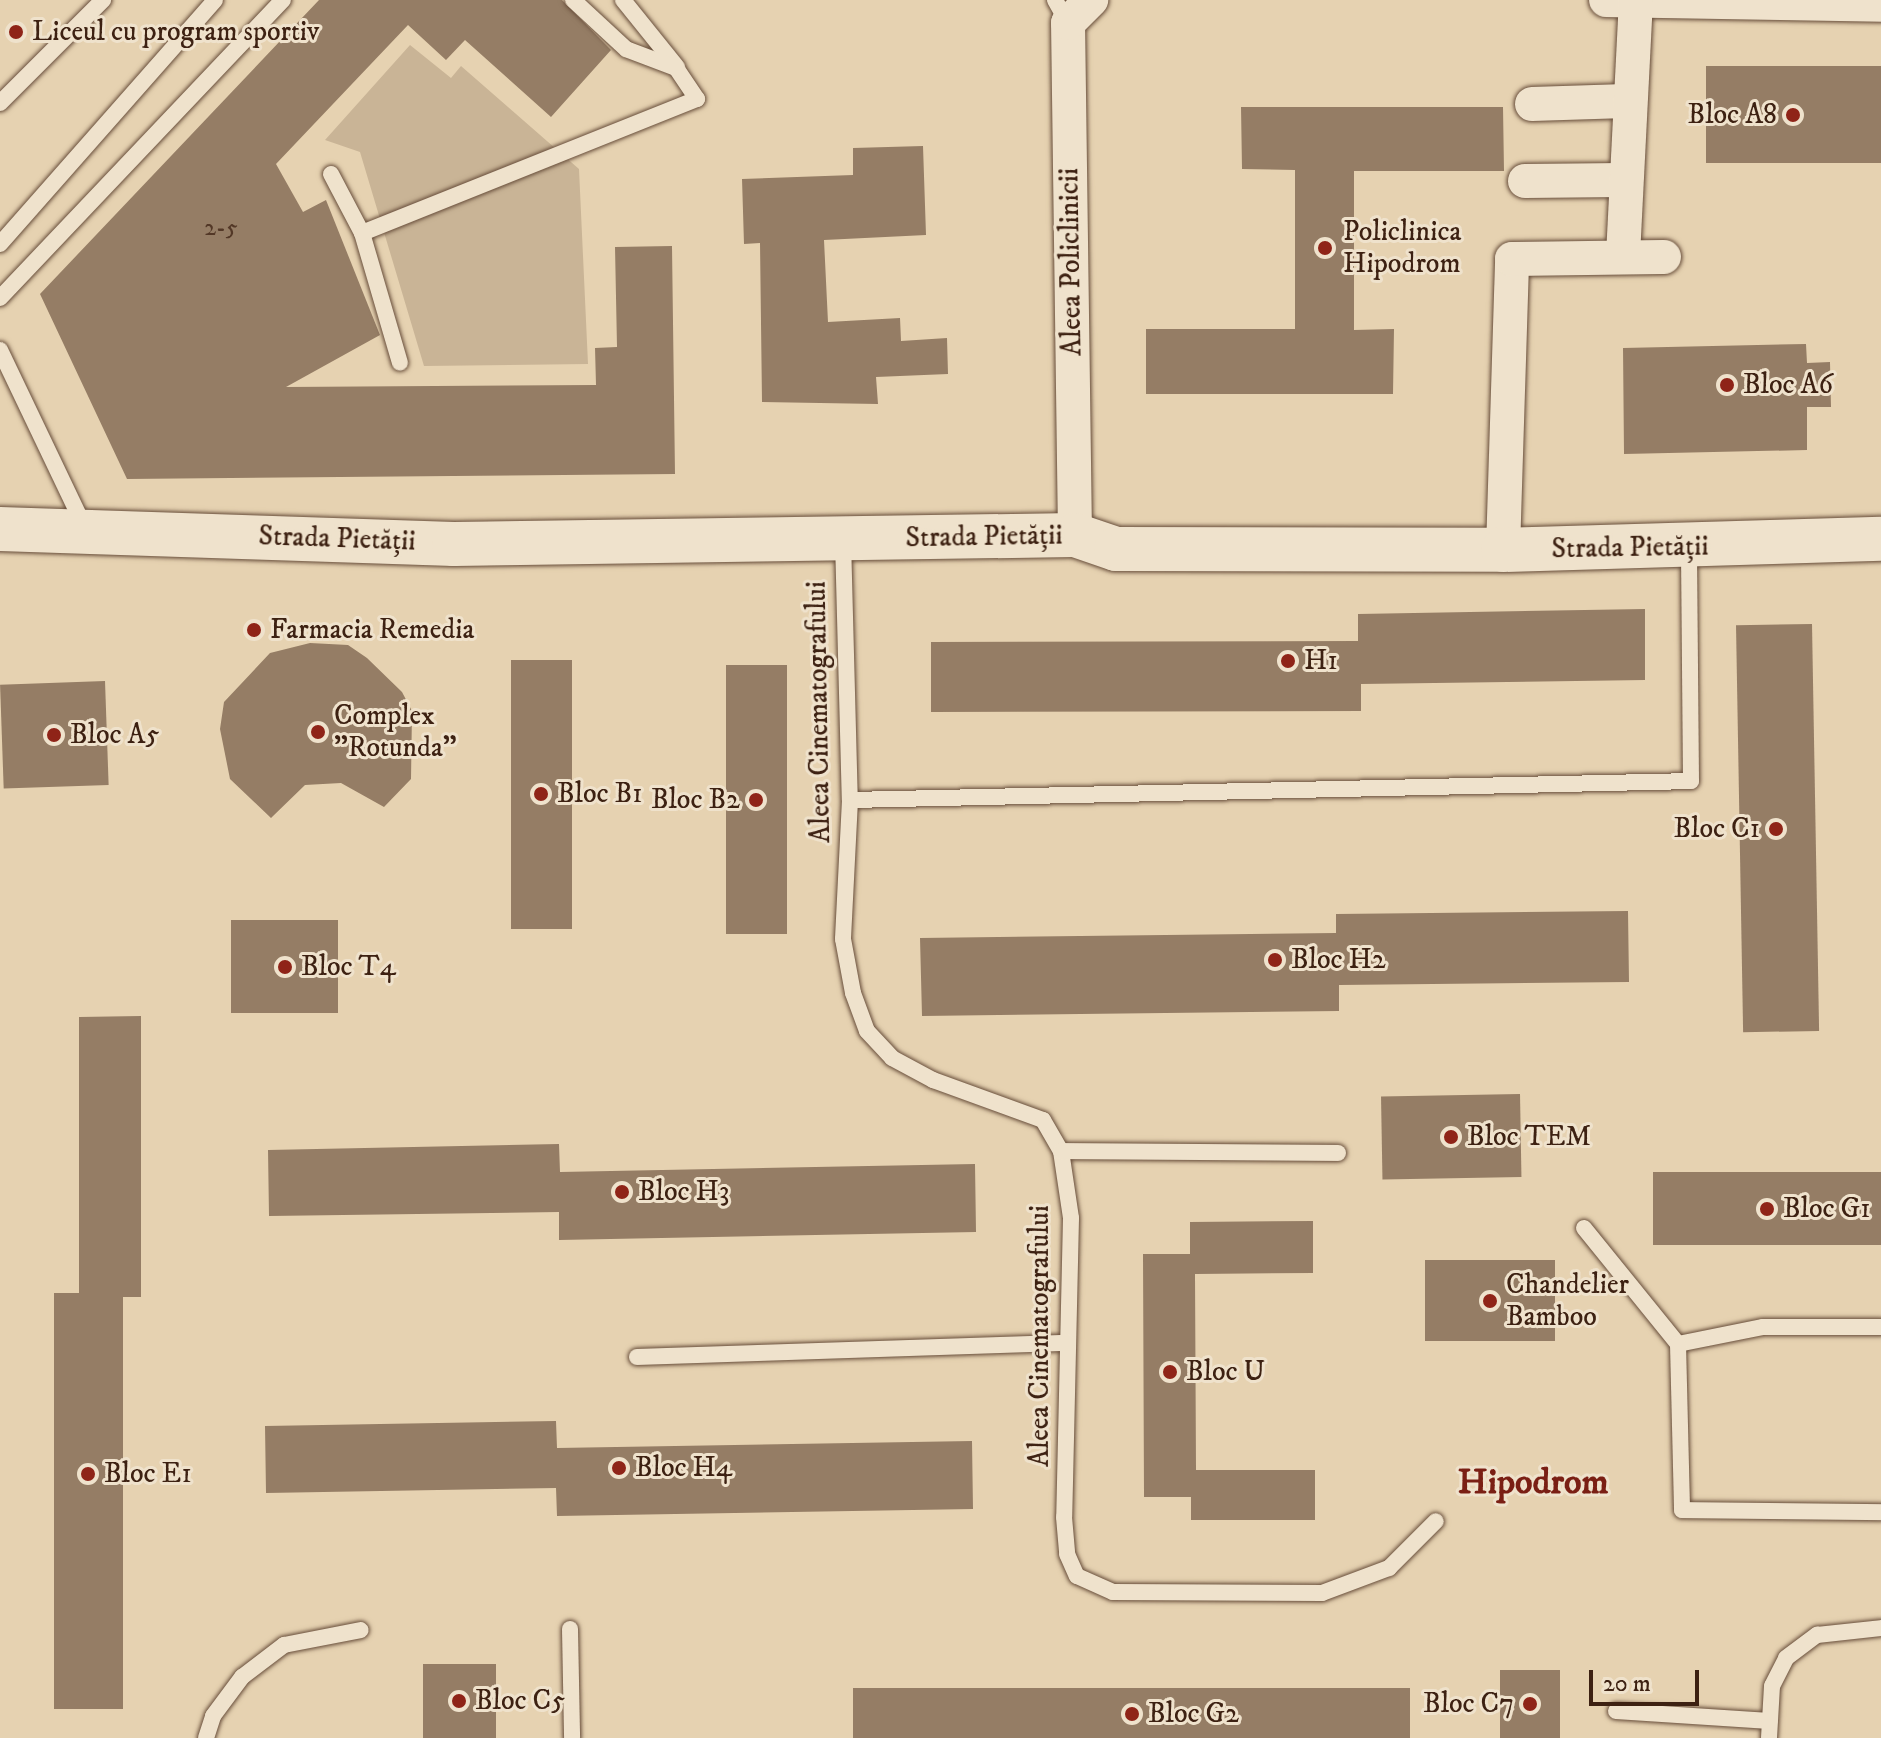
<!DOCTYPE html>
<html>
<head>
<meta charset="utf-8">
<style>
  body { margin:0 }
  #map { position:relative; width:1881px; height:1738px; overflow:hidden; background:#e6d2b1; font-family:"IM FELL DW Pica",serif }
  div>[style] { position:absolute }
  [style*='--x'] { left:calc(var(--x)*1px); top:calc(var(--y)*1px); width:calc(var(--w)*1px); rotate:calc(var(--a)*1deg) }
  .green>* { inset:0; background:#c9b496 }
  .building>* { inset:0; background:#957d65; transform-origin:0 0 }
  .roads { filter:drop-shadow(0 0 2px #674d3a) drop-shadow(0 0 2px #674d3a) }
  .lane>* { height:16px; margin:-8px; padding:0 8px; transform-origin:8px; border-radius:8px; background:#efe2cc }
  .street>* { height:34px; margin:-17px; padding:0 17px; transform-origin:17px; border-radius:17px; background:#efe2cc }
  .secondary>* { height:44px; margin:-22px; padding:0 22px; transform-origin:22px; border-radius:22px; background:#efe2cc }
  .dots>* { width:22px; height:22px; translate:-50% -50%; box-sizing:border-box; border:4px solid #efe2cc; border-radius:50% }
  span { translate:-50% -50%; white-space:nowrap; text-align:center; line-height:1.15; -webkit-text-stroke:6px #efe2cc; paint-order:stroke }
  .number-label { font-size:24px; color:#533827 }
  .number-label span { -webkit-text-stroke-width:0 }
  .poi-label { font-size:28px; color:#3d2112 }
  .left { translate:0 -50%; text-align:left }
  .right { translate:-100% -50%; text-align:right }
  .street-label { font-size:28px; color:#3d2112 }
  .district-label { font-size:36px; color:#7a1f14; font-weight:700 }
  .scale { position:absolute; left:1589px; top:1670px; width:110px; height:36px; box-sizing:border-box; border:4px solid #3d2112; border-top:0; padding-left:10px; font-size:24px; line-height:28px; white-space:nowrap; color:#3d2112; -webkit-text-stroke:6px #efe2cc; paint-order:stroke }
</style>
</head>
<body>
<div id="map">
  <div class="green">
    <div style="clip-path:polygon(410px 45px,451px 78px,461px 66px,579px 169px,588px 364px,424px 366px,360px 152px,325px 140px)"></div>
  </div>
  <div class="building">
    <div style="clip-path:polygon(319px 0,562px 0,611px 50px,551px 117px,465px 40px,446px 60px,408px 25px,276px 164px,303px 212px,326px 200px,380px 335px,286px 387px,596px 385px,595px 348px,617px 347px,615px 247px,672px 246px,675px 474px,127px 479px,40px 294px)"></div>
    <div style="left:1706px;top:66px;width:175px;height:97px"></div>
    <div style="clip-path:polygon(1241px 107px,1503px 107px,1504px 171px,1354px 171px,1354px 330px,1394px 329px,1393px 394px,1146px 394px,1146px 329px,1295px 329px,1295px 170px,1242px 169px)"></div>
    <div style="clip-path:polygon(923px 146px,926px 235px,824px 240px,828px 322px,900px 318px,901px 341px,947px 338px,948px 374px,876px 377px,878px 404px,762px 402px,760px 243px,744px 244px,742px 179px,853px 175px,853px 148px)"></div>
    <div style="clip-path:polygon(1806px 344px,1807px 363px,1830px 362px,1831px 407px,1807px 407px,1807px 450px,1624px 454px,1623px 348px)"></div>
    <div style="clip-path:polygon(1645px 609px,1645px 680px,1361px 684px,1361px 711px,931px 712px,931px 642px,1358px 641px,1358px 614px)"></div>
    <div style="left:1812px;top:624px;width:407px;height:76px;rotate:89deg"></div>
    <div style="clip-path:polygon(310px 643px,348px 645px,367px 658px,402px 692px,412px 711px,411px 779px,384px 807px,341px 783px,305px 785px,271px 818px,230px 779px,220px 729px,224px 702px,270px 653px)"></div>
    <div style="left:511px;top:660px;width:61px;height:269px"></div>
    <div style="left:726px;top:665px;width:61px;height:269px"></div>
    <div style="left:105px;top:681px;width:104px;height:105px;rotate:88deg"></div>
    <div style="clip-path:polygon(1628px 911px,1629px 982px,1339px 985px,1339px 1011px,922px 1016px,920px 938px,1336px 933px,1336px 914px)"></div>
    <div style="left:231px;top:920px;width:107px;height:93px"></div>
    <div style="clip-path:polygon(141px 1016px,141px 1297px,123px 1297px,123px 1709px,54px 1709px,54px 1293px,79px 1293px,79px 1017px)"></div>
    <div style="left:1520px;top:1094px;width:83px;height:139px;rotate:89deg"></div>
    <div style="clip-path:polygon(559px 1144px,560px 1172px,975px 1164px,976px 1232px,559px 1240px,559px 1212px,269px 1216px,268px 1150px)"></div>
    <div style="left:1881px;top:1172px;width:73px;height:228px;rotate:90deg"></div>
    <div style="clip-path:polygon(1313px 1221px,1313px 1273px,1195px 1274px,1196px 1470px,1315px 1470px,1315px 1520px,1191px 1520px,1191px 1497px,1144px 1497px,1143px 1254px,1190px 1254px,1190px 1222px)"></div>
    <div style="left:1425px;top:1260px;width:130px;height:81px"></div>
    <div style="clip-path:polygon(556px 1421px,557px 1448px,972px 1441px,973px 1509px,557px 1516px,556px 1488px,266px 1493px,265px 1426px)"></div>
    <div style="left:423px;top:1664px;width:73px;height:74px"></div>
    <div style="left:1500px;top:1670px;width:60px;height:68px"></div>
    <div style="left:1410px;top:1688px;width:50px;height:557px;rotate:90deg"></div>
  </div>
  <div class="roads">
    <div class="lane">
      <div style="--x:623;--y:0;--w:86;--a:51.1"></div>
      <div style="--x:1055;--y:0;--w:26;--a:61"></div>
      <div style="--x:0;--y:103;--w:146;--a:-45"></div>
      <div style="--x:331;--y:174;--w:67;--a:62.3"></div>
      <div style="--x:362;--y:233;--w:361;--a:-21.8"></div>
      <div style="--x:697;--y:99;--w:37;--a:-124"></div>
      <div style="--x:676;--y:68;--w:53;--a:-159.2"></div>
      <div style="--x:626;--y:49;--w:72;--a:-137.2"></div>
      <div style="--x:362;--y:233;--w:135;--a:73.7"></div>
      <div style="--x:0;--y:244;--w:325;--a:-48.6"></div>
      <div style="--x:0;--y:298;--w:411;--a:-46.5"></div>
      <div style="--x:0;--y:350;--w:197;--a:64.5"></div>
      <div style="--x:843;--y:540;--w:260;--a:88.5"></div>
      <div style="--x:850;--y:800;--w:139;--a:92.9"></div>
      <div style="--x:843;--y:939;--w:55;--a:79.5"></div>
      <div style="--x:853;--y:993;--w:40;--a:69.8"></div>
      <div style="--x:867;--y:1031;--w:37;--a:47"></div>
      <div style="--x:892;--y:1058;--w:47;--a:28.2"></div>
      <div style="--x:933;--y:1080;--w:117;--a:20"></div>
      <div style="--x:1043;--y:1120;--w:36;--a:60"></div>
      <div style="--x:1061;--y:1151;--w:68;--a:81.5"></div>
      <div style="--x:1071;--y:1218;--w:299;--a:91.3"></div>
      <div style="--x:1064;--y:1517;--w:37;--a:85"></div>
      <div style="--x:1067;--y:1554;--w:24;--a:66"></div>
      <div style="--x:1077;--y:1576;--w:39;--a:24"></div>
      <div style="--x:1113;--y:1592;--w:209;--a:0.3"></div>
      <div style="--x:1322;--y:1593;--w:72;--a:-20.5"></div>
      <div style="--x:1389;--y:1568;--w:66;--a:-45"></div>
      <div style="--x:850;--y:800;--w:841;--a:-1.29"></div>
      <div style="--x:1691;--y:781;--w:234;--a:-90.5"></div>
      <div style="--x:1061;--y:1151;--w:277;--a:0.4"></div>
      <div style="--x:1584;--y:1228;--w:149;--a:51"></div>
      <div style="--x:1678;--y:1344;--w:87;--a:-11.3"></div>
      <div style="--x:1763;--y:1327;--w:118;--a:0"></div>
      <div style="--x:1678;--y:1344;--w:166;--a:88.6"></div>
      <div style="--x:1682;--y:1510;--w:199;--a:0.6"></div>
      <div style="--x:637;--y:1357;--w:431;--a:-1.9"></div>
      <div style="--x:570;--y:1629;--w:109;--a:88.9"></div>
      <div style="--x:1616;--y:1711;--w:154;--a:3.7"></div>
      <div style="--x:206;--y:1738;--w:23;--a:-72"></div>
      <div style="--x:213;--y:1716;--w:49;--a:-53.4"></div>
      <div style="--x:242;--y:1677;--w:53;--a:-37.3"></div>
      <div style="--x:284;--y:1645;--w:78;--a:-11"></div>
      <div style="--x:1769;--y:1738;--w:52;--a:-86.7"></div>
      <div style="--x:1772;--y:1686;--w:31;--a:-63"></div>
      <div style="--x:1786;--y:1658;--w:39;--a:-37"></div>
      <div style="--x:1817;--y:1635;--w:64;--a:-6.2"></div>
    </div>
    <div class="street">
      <div style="--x:1606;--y:0;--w:275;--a:1"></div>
      <div style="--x:1532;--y:104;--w:94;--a:-1.8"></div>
      <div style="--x:1525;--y:181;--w:98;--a:-0.6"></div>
      <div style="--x:1623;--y:256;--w:256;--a:-87.1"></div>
      <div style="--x:1075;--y:535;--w:512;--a:-90.78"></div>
      <div style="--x:1068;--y:23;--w:33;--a:-45"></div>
      <div style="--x:1503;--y:550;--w:291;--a:-88.2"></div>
      <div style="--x:1512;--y:259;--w:152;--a:-0.8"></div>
    </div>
    <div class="secondary">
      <div style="--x:0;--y:529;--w:454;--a:1.9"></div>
      <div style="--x:454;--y:544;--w:621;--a:-0.83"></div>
      <div style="--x:1075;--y:535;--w:43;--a:18.9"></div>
      <div style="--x:1116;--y:549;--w:387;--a:0.1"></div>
      <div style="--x:1503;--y:550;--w:378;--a:-1.7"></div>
    </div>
  </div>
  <div class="dots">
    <div style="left:16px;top:32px;background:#8f2418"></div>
    <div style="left:1793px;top:115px;background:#8f2418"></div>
    <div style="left:1325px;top:248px;background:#8f2418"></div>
    <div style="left:1727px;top:385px;background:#8f2418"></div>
    <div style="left:254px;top:630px;background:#8f2418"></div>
    <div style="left:1288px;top:661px;background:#8f2418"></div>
    <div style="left:318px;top:732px;background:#8f2418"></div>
    <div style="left:54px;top:735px;background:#8f2418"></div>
    <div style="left:541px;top:794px;background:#8f2418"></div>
    <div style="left:756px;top:800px;background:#8f2418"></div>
    <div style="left:1776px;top:829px;background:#8f2418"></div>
    <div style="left:1275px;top:960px;background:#8f2418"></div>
    <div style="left:285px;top:967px;background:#8f2418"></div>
    <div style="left:1451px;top:1137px;background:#8f2418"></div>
    <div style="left:622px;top:1192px;background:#8f2418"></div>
    <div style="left:1767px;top:1209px;background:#8f2418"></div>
    <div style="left:1490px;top:1301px;background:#8f2418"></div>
    <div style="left:1170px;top:1372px;background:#8f2418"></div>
    <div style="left:619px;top:1468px;background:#8f2418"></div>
    <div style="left:88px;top:1474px;background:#8f2418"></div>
    <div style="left:459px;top:1701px;background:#8f2418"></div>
    <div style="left:1530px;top:1704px;background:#8f2418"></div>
    <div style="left:1132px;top:1714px;background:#8f2418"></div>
  </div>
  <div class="number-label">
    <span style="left:221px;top:229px">2-5</span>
  </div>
  <div class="poi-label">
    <span class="left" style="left:32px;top:32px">Liceul cu program sportiv</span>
    <span class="right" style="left:1777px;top:115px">Bloc A8</span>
    <span class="left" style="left:1343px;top:248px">Policlinica<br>Hipodrom</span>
    <span class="left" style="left:1743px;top:385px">Bloc A6</span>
    <span class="left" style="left:270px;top:630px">Farmacia Remedia</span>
    <span class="left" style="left:1304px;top:661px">H1</span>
    <span class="left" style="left:334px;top:732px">Complex<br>"Rotunda"</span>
    <span class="left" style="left:70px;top:735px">Bloc A5</span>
    <span class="left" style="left:557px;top:794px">Bloc B1</span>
    <span class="right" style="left:740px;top:800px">Bloc B2</span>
    <span class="right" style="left:1760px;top:829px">Bloc C1</span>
    <span class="left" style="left:1291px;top:960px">Bloc H2</span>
    <span class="left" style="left:301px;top:967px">Bloc T4</span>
    <span class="left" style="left:1467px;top:1137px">Bloc TEM</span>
    <span class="left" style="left:638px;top:1192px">Bloc H3</span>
    <span class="left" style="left:1783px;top:1209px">Bloc G1</span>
    <span class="left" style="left:1506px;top:1301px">Chandelier<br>Bamboo</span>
    <span class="left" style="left:1186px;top:1372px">Bloc U</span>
    <span class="left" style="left:635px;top:1468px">Bloc H4</span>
    <span class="left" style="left:104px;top:1474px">Bloc E1</span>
    <span class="left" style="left:475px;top:1701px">Bloc C5</span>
    <span class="right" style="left:1514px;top:1704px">Bloc C7</span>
    <span class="left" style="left:1148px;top:1714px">Bloc G2</span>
  </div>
  <div class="street-label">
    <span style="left:1071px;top:262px;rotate:-91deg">Aleea Policlinicii</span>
    <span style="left:984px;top:537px;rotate:-1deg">Strada Pietății</span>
    <span style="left:337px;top:539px;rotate:2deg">Strada Pietății</span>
    <span style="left:1630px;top:548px;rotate:-1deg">Strada Pietății</span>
    <span style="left:819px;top:712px;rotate:-91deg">Aleea Cinematografului</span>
    <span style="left:1040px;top:1336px;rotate:-90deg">Aleea Cinematografului</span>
  </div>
  <div class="district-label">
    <span style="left:1533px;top:1483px">Hipodrom</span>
  </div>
  <div class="scale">20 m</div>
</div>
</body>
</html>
